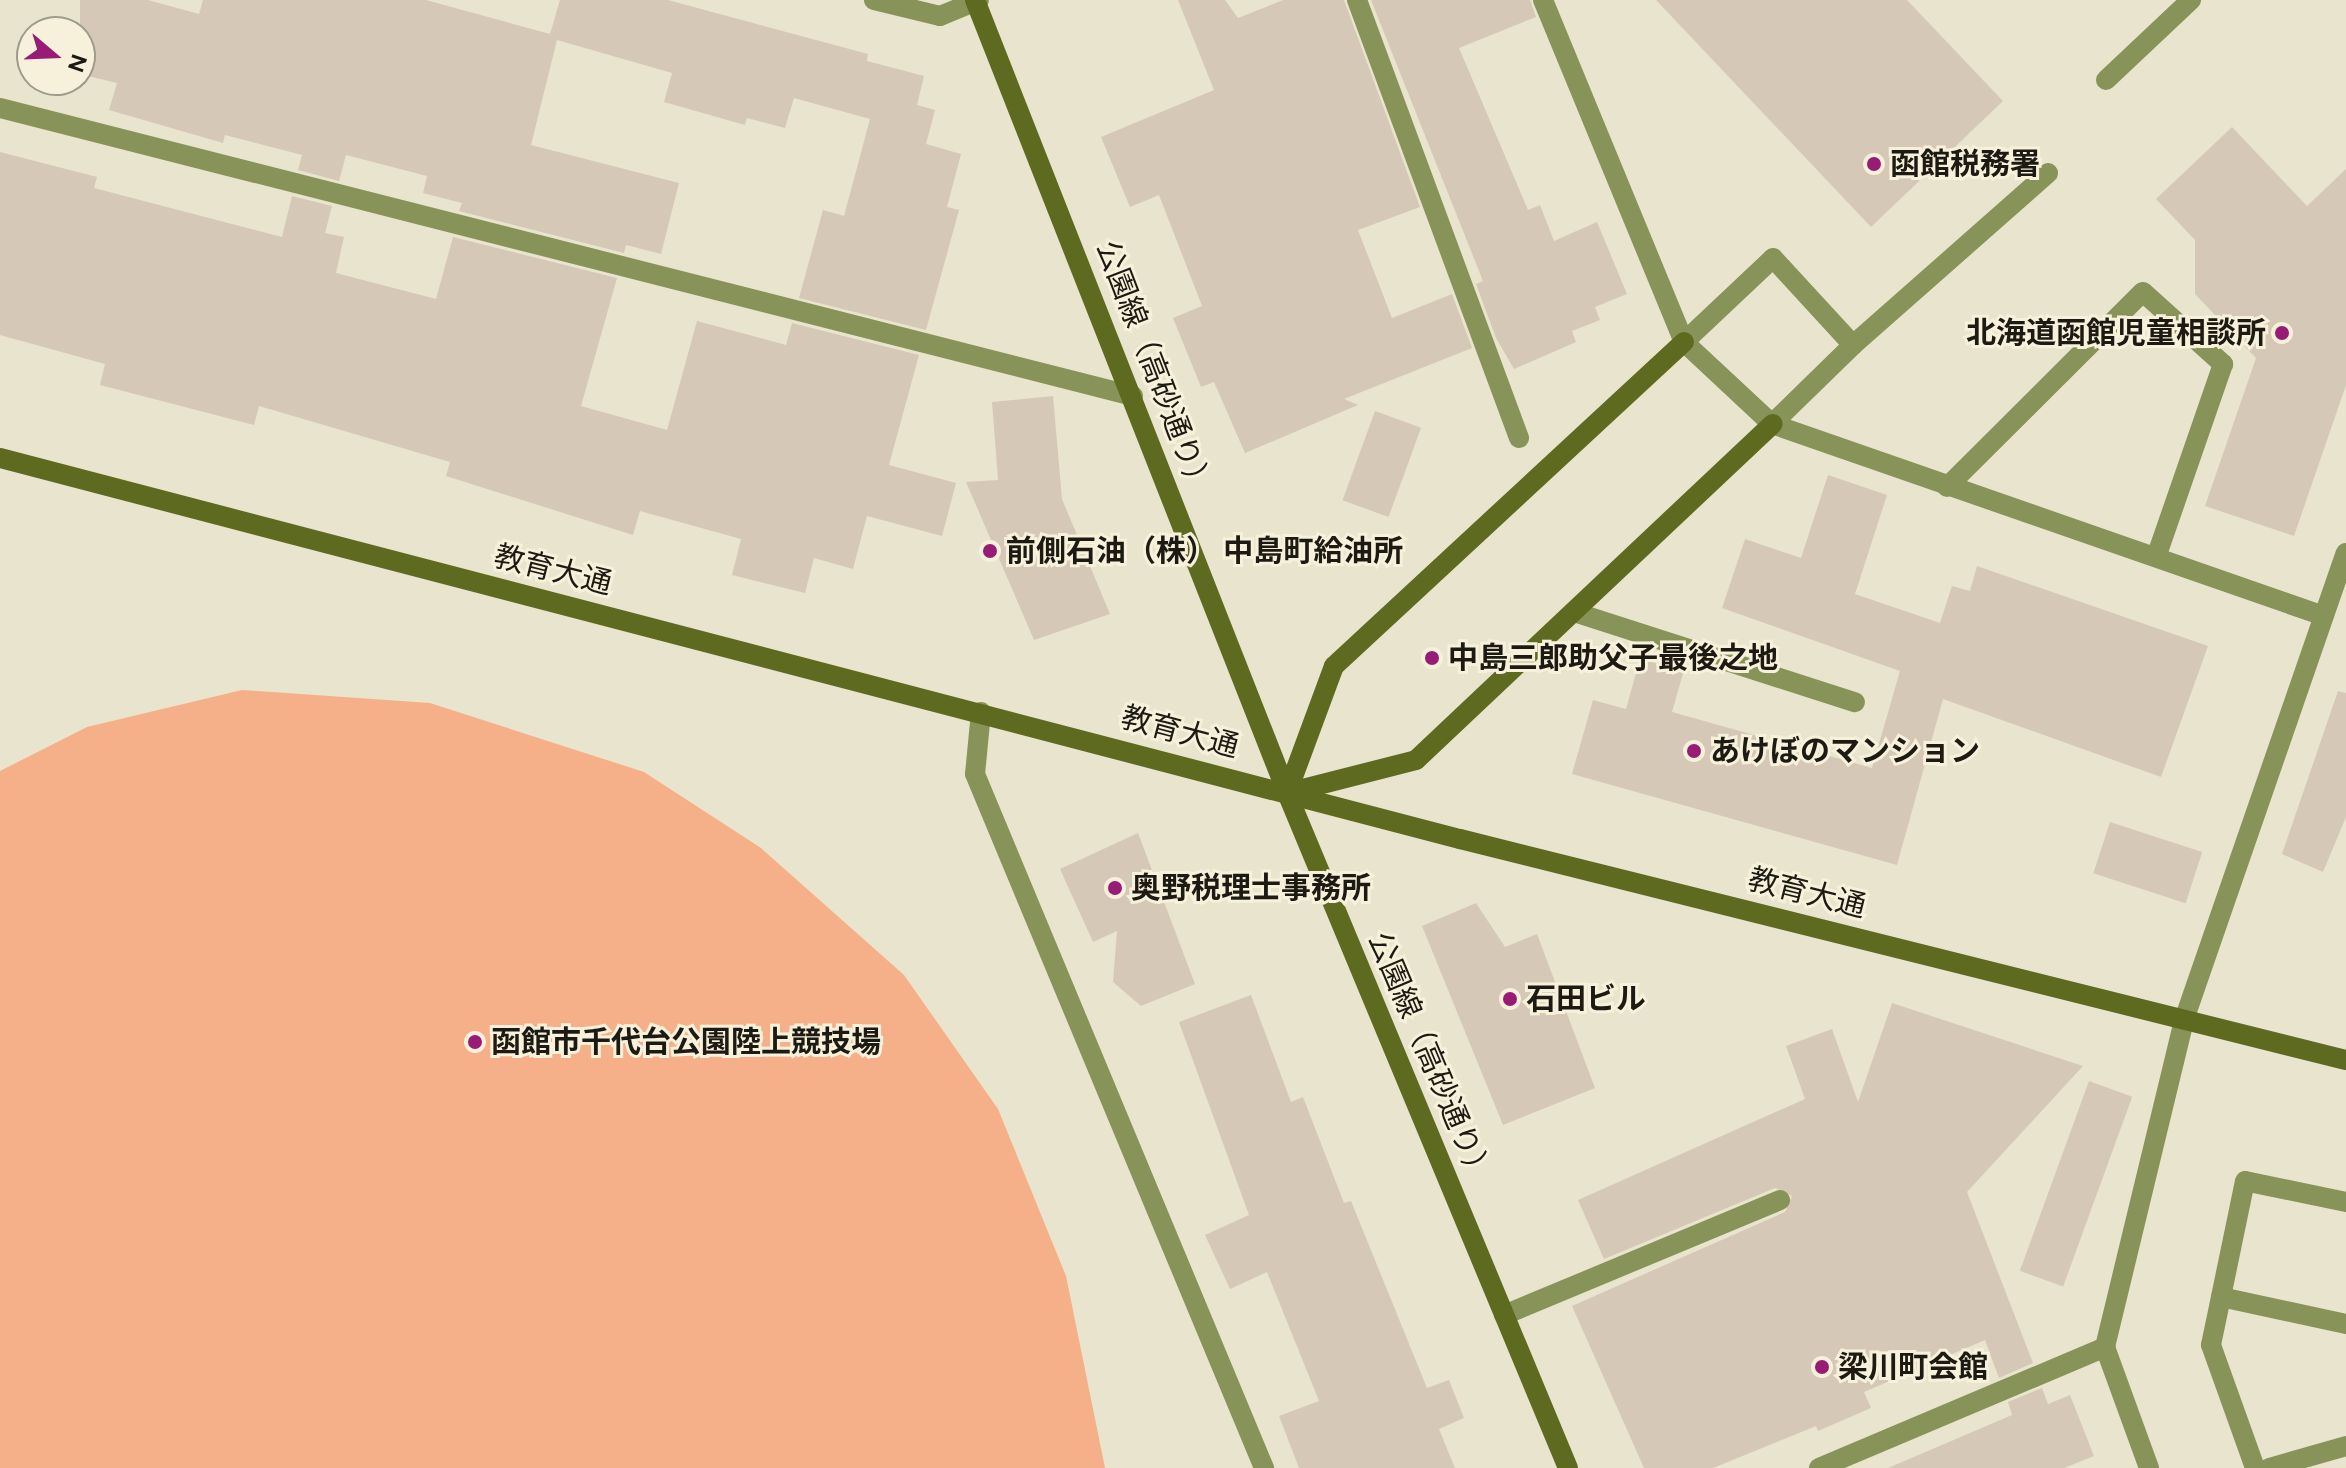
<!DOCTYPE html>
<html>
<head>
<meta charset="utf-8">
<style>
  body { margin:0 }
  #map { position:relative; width:2346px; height:1468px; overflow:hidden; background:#e9e4ce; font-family:Figtree,"Noto Sans JP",sans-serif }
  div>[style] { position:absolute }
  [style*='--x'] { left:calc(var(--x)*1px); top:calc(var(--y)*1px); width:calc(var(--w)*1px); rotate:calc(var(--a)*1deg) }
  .green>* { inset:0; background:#f5b089 }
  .building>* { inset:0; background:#d6c8b6; transform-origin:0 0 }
  .lane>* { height:20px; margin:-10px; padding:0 10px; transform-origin:10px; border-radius:10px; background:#889359 }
  .street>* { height:20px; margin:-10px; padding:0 10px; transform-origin:10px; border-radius:10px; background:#889359 }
  .secondary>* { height:20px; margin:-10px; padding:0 10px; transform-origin:10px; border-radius:10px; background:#5e6a20 }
  .dots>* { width:22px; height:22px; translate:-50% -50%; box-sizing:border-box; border:4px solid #f7f1db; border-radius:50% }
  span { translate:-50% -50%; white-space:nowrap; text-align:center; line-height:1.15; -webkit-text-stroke:6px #f7f1db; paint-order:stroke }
  .poi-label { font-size:30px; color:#1c1a12; font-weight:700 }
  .left { translate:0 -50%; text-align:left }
  .right { translate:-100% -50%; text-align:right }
  .street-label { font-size:30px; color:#1c1a12 }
  .north { position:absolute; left:16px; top:16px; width:80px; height:80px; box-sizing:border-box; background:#f7f1db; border:2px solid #9f9b8b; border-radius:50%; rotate:109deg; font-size:22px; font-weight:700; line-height:32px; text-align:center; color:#1c1a12 }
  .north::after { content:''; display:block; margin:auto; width:28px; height:36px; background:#981c75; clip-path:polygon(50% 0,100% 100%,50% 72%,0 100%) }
</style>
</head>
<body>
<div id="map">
  <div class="green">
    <div style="clip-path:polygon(242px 690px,430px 703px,644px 772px,761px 848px,904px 975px,998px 1109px,1066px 1276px,1105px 1468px,0 1468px,0 771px,87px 727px)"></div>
  </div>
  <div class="building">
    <div style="clip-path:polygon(80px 0,148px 0,199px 14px,203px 0,426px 0,550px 34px,560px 0,668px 0,868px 54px,867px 61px,924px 76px,917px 105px,935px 110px,926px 144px,961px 154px,947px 207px,959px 210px,926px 330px,799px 298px,823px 210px,844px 216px,870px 119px,794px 98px,785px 128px,747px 118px,745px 125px,664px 102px,672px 73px,557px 40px,531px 145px,679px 183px,661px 254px,626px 245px,624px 253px,459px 211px,462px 203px,423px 193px,427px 176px,346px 155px,339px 181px,298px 170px,302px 155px,225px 135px,223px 143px,109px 110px,117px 83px,80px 74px)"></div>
    <div style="clip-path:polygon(1178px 0,1225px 0,1238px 18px,1283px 0,1344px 0,1420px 207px,1358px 230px,1392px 318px,1452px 294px,1472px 348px,1344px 399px,1358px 405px,1245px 453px,1214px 382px,1201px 387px,1173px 318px,1202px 306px,1159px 195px,1130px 207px,1101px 137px,1214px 90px)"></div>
    <div style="clip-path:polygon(1371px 0,1530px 0,1536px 17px,1459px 48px,1528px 210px,1540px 205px,1554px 241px,1597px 222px,1627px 294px,1595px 307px,1600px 320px,1572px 331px,1576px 342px,1514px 369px,1496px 338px,1476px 284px,1483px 281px)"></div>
    <div style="clip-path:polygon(1656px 0,1907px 0,2003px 101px,1871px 227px)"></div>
    <div style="clip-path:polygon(2232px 127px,2307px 206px,2346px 169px,2346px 385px,2294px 536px,2205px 506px,2256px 358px,2195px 294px,2195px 240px,2156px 199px)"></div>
    <div style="clip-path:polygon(0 152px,97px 177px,94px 188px,282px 237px,292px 196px,332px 206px,325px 233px,344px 237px,336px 273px,436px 299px,453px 237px,617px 278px,581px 406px,667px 430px,697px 321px,786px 345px,792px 323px,919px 355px,889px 465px,956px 483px,942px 536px,867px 516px,853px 569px,814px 558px,805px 593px,732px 575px,741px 539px,640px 511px,633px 535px,446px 476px,450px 462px,259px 406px,254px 425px,100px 385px,105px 364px,0 335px)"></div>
    <div style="clip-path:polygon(1053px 396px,1062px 499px,1110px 614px,1034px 640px,966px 482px,998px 480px,992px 402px)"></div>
    <div style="left:1375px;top:411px;width:49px;height:95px;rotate:20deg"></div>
    <div style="clip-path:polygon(1828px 475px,1887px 495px,1855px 594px,1940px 623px,1952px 586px,1970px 591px,1977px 566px,2208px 646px,2161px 777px,1943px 699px,1897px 865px,1572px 774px,1593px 700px,1626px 709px,1640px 659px,1684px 670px,1672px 712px,1872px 768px,1900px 671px,1722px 608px,1745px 539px,1801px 558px)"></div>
    <div style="clip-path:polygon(2338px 691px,2346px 693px,2346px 817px,2323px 872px,2282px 854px)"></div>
    <div style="left:2110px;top:822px;width:97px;height:54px;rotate:18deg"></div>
    <div style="clip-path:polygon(1138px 833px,1195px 984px,1141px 1006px,1113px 982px,1117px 931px,1093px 942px,1060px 869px)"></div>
    <div style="clip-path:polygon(1476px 903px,1505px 947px,1537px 934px,1595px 1088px,1503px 1125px,1422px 926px)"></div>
    <div style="clip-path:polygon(1251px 995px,1291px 1102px,1303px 1097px,1344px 1203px,1351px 1201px,1427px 1388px,1449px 1380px,1464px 1418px,1439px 1429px,1455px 1468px,1299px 1468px,1279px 1416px,1319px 1401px,1267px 1272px,1230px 1289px,1205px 1235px,1249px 1215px,1179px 1022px)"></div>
    <div style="clip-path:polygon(1892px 1003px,2083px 1066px,1967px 1192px,2033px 1363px,1999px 1378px,1985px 1340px,1864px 1392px,1871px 1408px,1818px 1431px,1816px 1426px,1713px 1468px,1644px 1468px,1572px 1306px,1785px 1212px,1792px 1196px,1775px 1188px,1604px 1259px,1578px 1200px,1805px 1099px,1786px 1046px,1832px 1029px,1858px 1102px)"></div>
    <div style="left:2089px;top:1081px;width:46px;height:202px;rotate:20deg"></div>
    <div style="clip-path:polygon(2042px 1388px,2048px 1404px,2070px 1395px,2094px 1456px,2064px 1468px,1888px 1468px,2012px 1415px,2008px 1402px)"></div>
  </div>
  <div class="lane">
    <div style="--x:2106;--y:80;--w:117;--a:-43.3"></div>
    <div style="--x:1853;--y:345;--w:260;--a:-41.4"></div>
    <div style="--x:1947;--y:487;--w:276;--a:-44.9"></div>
    <div style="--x:2143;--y:292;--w:108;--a:42"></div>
    <div style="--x:2223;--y:364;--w:204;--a:109.1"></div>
    <div style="--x:1574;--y:612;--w:295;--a:17.8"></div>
    <div style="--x:2346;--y:1202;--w:103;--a:-168.3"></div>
    <div style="--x:2245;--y:1181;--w:118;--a:101.7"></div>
    <div style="--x:2221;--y:1297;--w:128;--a:12.2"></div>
    <div style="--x:2221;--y:1297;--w:49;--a:101.8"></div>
    <div style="--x:2211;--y:1345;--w:131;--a:70.3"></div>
    <div style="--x:1504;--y:1315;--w:299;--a:-22.6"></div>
    <div style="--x:2269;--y:1468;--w:80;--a:-15.9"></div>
  </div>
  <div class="street">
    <div style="--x:874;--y:0;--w:68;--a:13.6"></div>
    <div style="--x:940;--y:16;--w:42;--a:-22.3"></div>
    <div style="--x:1357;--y:0;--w:467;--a:69.7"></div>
    <div style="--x:1543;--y:0;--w:370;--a:67.6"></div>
    <div style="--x:1684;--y:342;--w:120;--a:43"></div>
    <div style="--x:1772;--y:424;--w:584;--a:19.18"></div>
    <div style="--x:0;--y:108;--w:1169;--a:14.26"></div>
    <div style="--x:1684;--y:342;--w:122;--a:-43.3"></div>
    <div style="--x:1773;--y:258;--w:118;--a:47.4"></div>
    <div style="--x:1853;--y:345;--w:113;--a:135.7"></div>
    <div style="--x:981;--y:712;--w:62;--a:95.5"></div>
    <div style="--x:975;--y:774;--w:752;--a:67.39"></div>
    <div style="--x:1819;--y:1468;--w:311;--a:-22.9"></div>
    <div style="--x:2149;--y:1468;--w:129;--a:-110"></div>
    <div style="--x:2105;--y:1347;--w:340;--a:-76.4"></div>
    <div style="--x:2185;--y:1017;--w:491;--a:-70.9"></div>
  </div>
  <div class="secondary">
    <div style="--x:975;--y:0;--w:852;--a:68.52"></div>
    <div style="--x:1287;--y:793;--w:731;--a:67.4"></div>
    <div style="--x:1684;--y:342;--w:477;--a:137.2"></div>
    <div style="--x:1334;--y:666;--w:135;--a:110.3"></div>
    <div style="--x:1287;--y:793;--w:133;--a:-14.3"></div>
    <div style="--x:1416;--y:760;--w:490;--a:-43.3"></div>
    <div style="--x:0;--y:458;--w:1509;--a:14.63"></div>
    <div style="--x:1460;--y:839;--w:913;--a:14.01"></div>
  </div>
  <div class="dots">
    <div style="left:1874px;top:164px;background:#981c75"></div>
    <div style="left:2282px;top:333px;background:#981c75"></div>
    <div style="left:990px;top:551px;background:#981c75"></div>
    <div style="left:1432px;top:658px;background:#981c75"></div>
    <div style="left:1694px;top:751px;background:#981c75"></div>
    <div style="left:1115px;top:888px;background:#981c75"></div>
    <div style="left:1510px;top:999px;background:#981c75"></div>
    <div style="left:475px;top:1042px;background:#981c75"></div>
    <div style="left:1822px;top:1367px;background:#981c75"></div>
  </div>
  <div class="poi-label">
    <span class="left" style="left:1890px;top:164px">函館税務署</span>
    <span class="right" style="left:2266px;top:333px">北海道函館児童相談所</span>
    <span class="left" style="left:1006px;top:551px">前側石油（株） 中島町給油所</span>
    <span class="left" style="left:1448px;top:658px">中島三郎助父子最後之地</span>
    <span class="left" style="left:1710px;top:751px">あけぼのマンション</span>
    <span class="left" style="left:1131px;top:888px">奥野税理士事務所</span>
    <span class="left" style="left:1526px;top:999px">石田ビル</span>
    <span class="left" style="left:491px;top:1042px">函館市千代台公園陸上競技場</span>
    <span class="left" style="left:1838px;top:1367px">梁川町会館</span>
  </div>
  <div class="street-label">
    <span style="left:1154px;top:368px;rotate:69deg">公園線（高砂通り）</span>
    <span style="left:553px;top:570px;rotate:14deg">教育大通</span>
    <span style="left:1180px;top:732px;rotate:15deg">教育大通</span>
    <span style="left:1807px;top:893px;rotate:14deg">教育大通</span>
    <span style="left:1430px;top:1058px;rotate:67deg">公園線（高砂通り）</span>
  </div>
  <div class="north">N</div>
</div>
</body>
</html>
